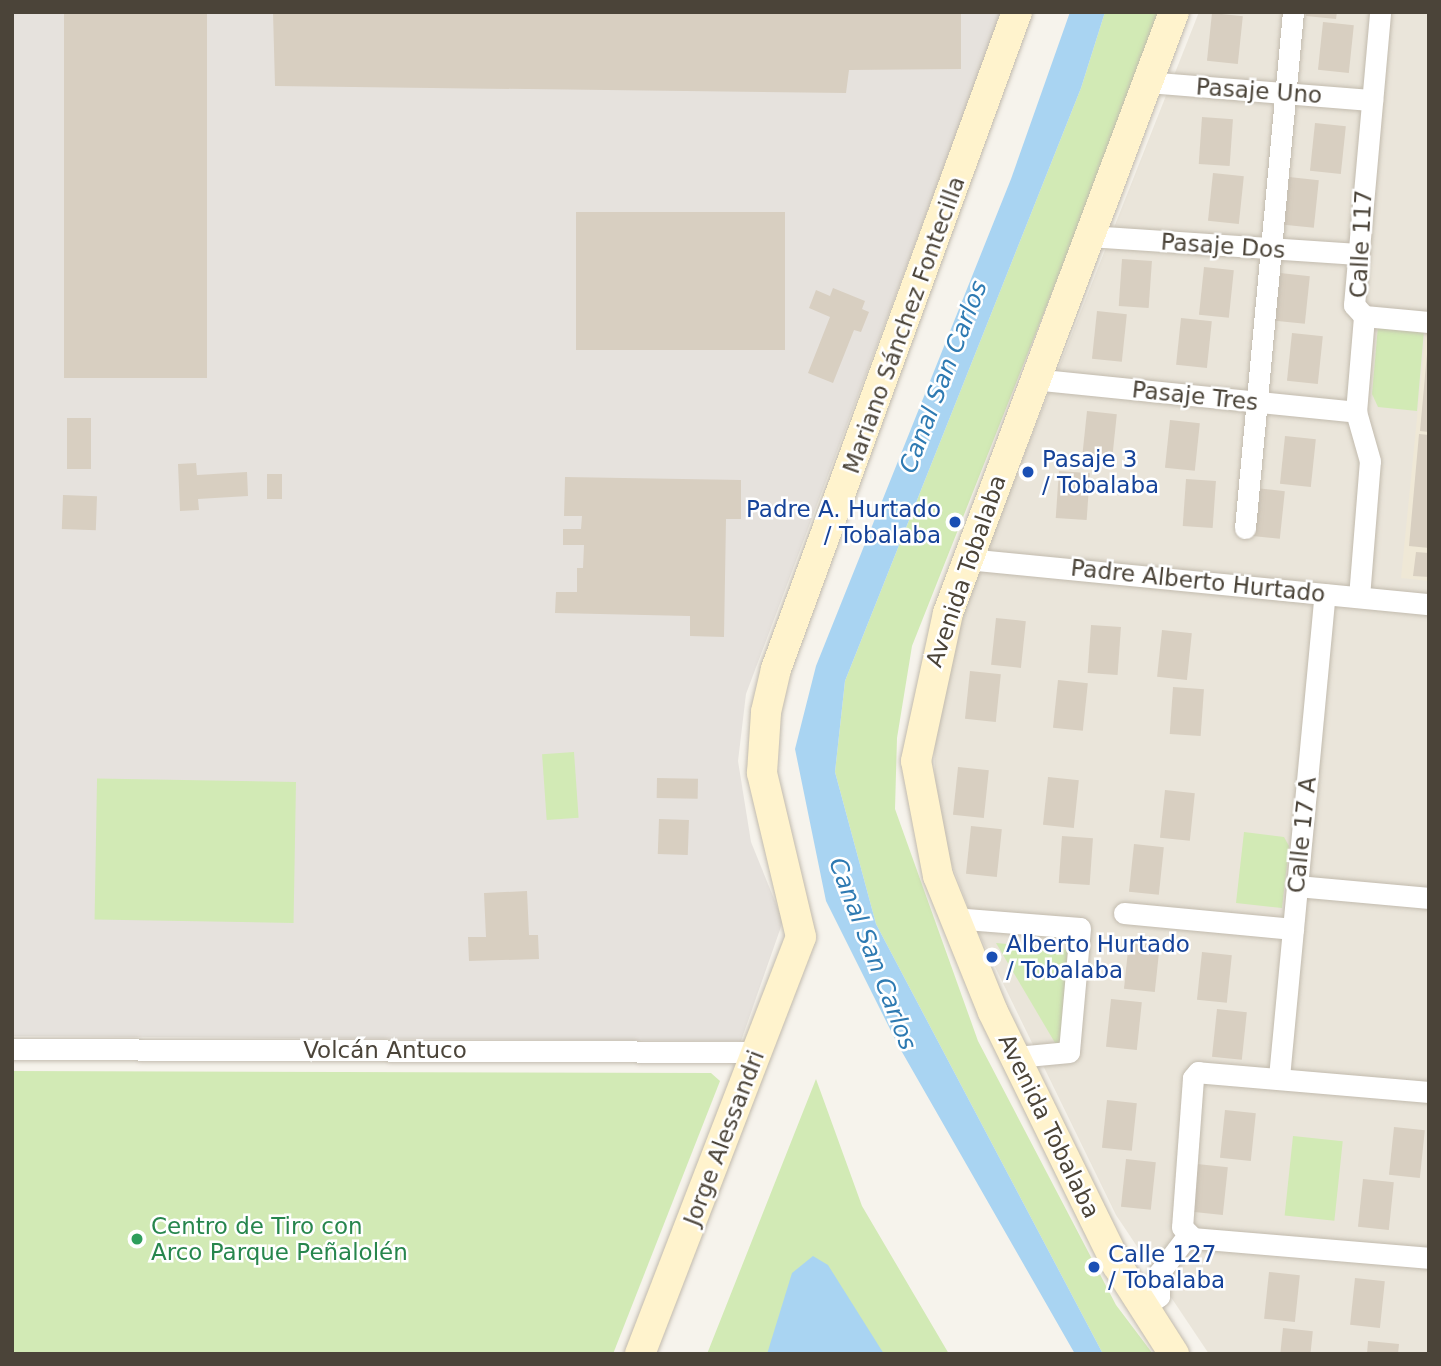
<!DOCTYPE html>
<html>
<head>
<meta charset="utf-8">
<style>
  body { margin:0 }
  #map { position:relative; width:1441px; height:1366px; overflow:hidden; background:#f6f3ec; font-family:"DejaVu Sans",sans-serif }
  div>[style] { position:absolute }
  [style*='--x'] { left:calc(var(--x)*1px); top:calc(var(--y)*1px); width:calc(var(--w)*1px); rotate:calc(var(--a)*1deg) }
  .residential>* { inset:0; background:#eae5da }
  .industrial>* { inset:0; background:#e6e2dd }
  .education>* { inset:0; background:#efe8d6 }
  .green>* { inset:0; background:#d2eab5; transform-origin:0 0 }
  .water>* { inset:0; background:#a9d4f2 }
  .building>* { inset:0; background:#d8cfc1; transform-origin:0 0 }
  .roads { filter:drop-shadow(0 0 2px #c2bbae) drop-shadow(0 0 2px #c2bbae) }
  .street>* { height:21px; margin:-10.5px; padding:0 10.5px; transform-origin:10.5px; border-radius:10.5px; background:#fff }
  .secondary>* { height:30px; margin:-15px; padding:0 15px; transform-origin:15px; border-radius:15px; background:#fff3cd }
  .dots>* { width:19px; height:19px; translate:-50% -50%; box-sizing:border-box; border:4px solid #fff; border-radius:50% }
  span { translate:-50% -50%; white-space:nowrap; text-align:center; line-height:1.15; -webkit-text-stroke:5px #fff; paint-order:stroke }
  .street-label { font-size:23px; color:#4b4439 }
  .transit-label { font-size:23px; color:#164399 }
  .left { translate:0 -50%; text-align:left }
  .right { translate:-100% -50%; text-align:right }
  .leisure-label { font-size:23px; color:#27864d }
  .water-label { font-size:24px; color:#2e7ab2; font-style:italic }
  .frame { position:absolute; inset:0; border:14px solid #4b4439; pointer-events:none }
</style>
</head>
<body>
<div id="map">
  <div class="residential">
    <div style="clip-path:polygon(1199px 12px,1429px 12px,1429px 1354px,1209px 1354px,1116px 1215px,977px 930px,936px 823px,934px 738px,952px 638px)"></div>
  </div>
  <div class="industrial">
    <div style="clip-path:polygon(12px 12px,1002px 12px,746px 694px,738px 761px,751px 842px,783px 921px,741px 1041px,12px 1036px)"></div>
  </div>
  <div class="education">
    <div style="clip-path:polygon(1426px 328px,1429px 328px,1429px 581px,1401px 578px)"></div>
  </div>
  <div class="green">
    <div style="clip-path:polygon(1105px 12px,1163px 12px,912px 646px,897px 738px,895px 809px,978px 1041px,1116px 1305px,1153px 1354px,1103px 1354px,876px 924px,835px 772px,845px 681px,1081px 88px)"></div>
    <div style="clip-path:polygon(1378px 326px,1424px 330px,1417px 411px,1378px 407px,1372px 394px)"></div>
    <div style="left:574px;top:752px;width:66px;height:32px;rotate:86deg"></div>
    <div style="left:296px;top:782px;width:141px;height:199px;rotate:91deg"></div>
    <div style="clip-path:polygon(1244px 832px,1284px 837px,1289px 846px,1282px 908px,1236px 903px)"></div>
    <div style="clip-path:polygon(996px 943px,1070px 950px,1061px 1053px)"></div>
    <div style="clip-path:polygon(12px 1071px,711px 1073px,720px 1081px,613px 1354px,12px 1354px)"></div>
    <div style="clip-path:polygon(816px 1079px,862px 1206px,949px 1354px,707px 1354px)"></div>
    <div style="left:1293px;top:1136px;width:50px;height:80px;rotate:6deg"></div>
  </div>
  <div class="water">
    <div style="clip-path:polygon(1070px 12px,1105px 12px,1081px 88px,845px 681px,835px 772px,876px 924px,1103px 1354px,1075px 1354px,898px 1045px,826px 901px,795px 749px,816px 666px,1011px 179px)"></div>
    <div style="clip-path:polygon(813px 1256px,828px 1265px,884px 1354px,767px 1354px,792px 1273px)"></div>
  </div>
  <div class="building">
    <div style="left:64px;top:12px;width:143px;height:366px"></div>
    <div style="clip-path:polygon(273px 12px,961px 12px,961px 69px,849px 70px,846px 93px,275px 86px)"></div>
    <div style="clip-path:polygon(1306px 12px,1337px 12px,1336px 19px,1306px 16px)"></div>
    <div style="left:1212px;top:13px;width:31px;height:48px;rotate:6deg"></div>
    <div style="left:1323px;top:22px;width:31px;height:48px;rotate:6deg"></div>
    <div style="left:1202px;top:117px;width:31px;height:47px;rotate:4deg"></div>
    <div style="left:1315px;top:123px;width:31px;height:48px;rotate:6deg"></div>
    <div style="left:1213px;top:173px;width:31px;height:48px;rotate:6deg"></div>
    <div style="left:1289px;top:177px;width:30px;height:48px;rotate:6deg"></div>
    <div style="left:576px;top:212px;width:209px;height:138px"></div>
    <div style="left:1122px;top:259px;width:30px;height:47px;rotate:4deg"></div>
    <div style="left:1204px;top:267px;width:30px;height:48px;rotate:6deg"></div>
    <div style="left:1280px;top:273px;width:30px;height:48px;rotate:6deg"></div>
    <div style="clip-path:polygon(833px 288px,865px 301px,862px 309px,869px 312px,861px 332px,854px 330px,833px 383px,808px 373px,830px 317px,809px 308px,816px 290px,830px 296px)"></div>
    <div style="left:1097px;top:311px;width:30px;height:48px;rotate:6deg"></div>
    <div style="left:1181px;top:318px;width:31px;height:47px;rotate:6deg"></div>
    <div style="left:1292px;top:333px;width:31px;height:48px;rotate:6deg"></div>
    <div style="clip-path:polygon(1427px 354px,1429px 354px,1429px 432px,1420px 431px)"></div>
    <div style="left:1087px;top:411px;width:30px;height:48px;rotate:6deg"></div>
    <div style="left:67px;top:418px;width:24px;height:51px"></div>
    <div style="left:1170px;top:420px;width:30px;height:48px;rotate:6deg"></div>
    <div style="clip-path:polygon(1419px 434px,1429px 435px,1429px 548px,1409px 546px)"></div>
    <div style="left:1285px;top:436px;width:31px;height:48px;rotate:6deg"></div>
    <div style="clip-path:polygon(196px 463px,197px 475px,247px 472px,248px 496px,198px 499px,199px 510px,180px 511px,178px 464px)"></div>
    <div style="left:1059px;top:471px;width:31px;height:47px;rotate:4deg"></div>
    <div style="left:267px;top:474px;width:15px;height:25px"></div>
    <div style="clip-path:polygon(565px 477px,741px 480px,741px 519px,726px 519px,724px 637px,690px 636px,690px 616px,555px 613px,556px 592px,577px 592px,577px 568px,583px 568px,584px 545px,563px 545px,563px 529px,581px 529px,582px 516px,564px 516px)"></div>
    <div style="left:1186px;top:479px;width:30px;height:47px;rotate:4deg"></div>
    <div style="left:1255px;top:488px;width:30px;height:48px;rotate:6deg"></div>
    <div style="left:63px;top:495px;width:34px;height:34px;rotate:2deg"></div>
    <div style="clip-path:polygon(1416px 552px,1429px 553px,1429px 577px,1413px 576px)"></div>
    <div style="left:996px;top:618px;width:30px;height:47px;rotate:6deg"></div>
    <div style="left:1091px;top:625px;width:30px;height:48px;rotate:4deg"></div>
    <div style="left:1162px;top:630px;width:30px;height:47px;rotate:6deg"></div>
    <div style="left:970px;top:671px;width:31px;height:48px;rotate:6deg"></div>
    <div style="left:1058px;top:680px;width:30px;height:48px;rotate:6deg"></div>
    <div style="left:1173px;top:687px;width:31px;height:47px;rotate:4deg"></div>
    <div style="left:958px;top:767px;width:31px;height:48px;rotate:6deg"></div>
    <div style="left:1048px;top:777px;width:31px;height:48px;rotate:6deg"></div>
    <div style="left:657px;top:778px;width:41px;height:20px;rotate:1deg"></div>
    <div style="left:1165px;top:790px;width:30px;height:48px;rotate:6deg"></div>
    <div style="left:659px;top:819px;width:30px;height:35px;rotate:2deg"></div>
    <div style="left:971px;top:826px;width:31px;height:48px;rotate:6deg"></div>
    <div style="left:1062px;top:836px;width:31px;height:47px;rotate:4deg"></div>
    <div style="left:1134px;top:844px;width:30px;height:48px;rotate:6deg"></div>
    <div style="clip-path:polygon(527px 891px,529px 935px,538px 935px,539px 959px,469px 961px,468px 937px,486px 937px,484px 893px)"></div>
    <div style="left:1129px;top:941px;width:31px;height:48px;rotate:6deg"></div>
    <div style="left:1202px;top:952px;width:30px;height:48px;rotate:6deg"></div>
    <div style="left:1111px;top:999px;width:31px;height:48px;rotate:6deg"></div>
    <div style="left:1217px;top:1009px;width:30px;height:48px;rotate:6deg"></div>
    <div style="left:1107px;top:1100px;width:30px;height:48px;rotate:6deg"></div>
    <div style="left:1225px;top:1110px;width:31px;height:48px;rotate:6deg"></div>
    <div style="left:1394px;top:1127px;width:31px;height:48px;rotate:6deg"></div>
    <div style="left:1126px;top:1159px;width:30px;height:48px;rotate:6deg"></div>
    <div style="left:1197px;top:1164px;width:31px;height:48px;rotate:6deg"></div>
    <div style="left:1363px;top:1179px;width:31px;height:48px;rotate:6deg"></div>
    <div style="left:1269px;top:1272px;width:31px;height:47px;rotate:6deg"></div>
    <div style="left:1355px;top:1278px;width:30px;height:47px;rotate:6deg"></div>
    <div style="left:1283px;top:1328px;width:30px;height:26px;rotate:6deg"></div>
    <div style="clip-path:polygon(1368px 1341px,1399px 1344px,1398px 1354px,1367px 1354px)"></div>
  </div>
  <div class="roads">
    <div class="street">
      <div style="--x:1146;--y:82;--w:227;--a:4.6"></div>
      <div style="--x:1088;--y:236;--w:271;--a:3.8"></div>
      <div style="--x:1364;--y:316;--w:65;--a:5.3"></div>
      <div style="--x:1033;--y:379;--w:325;--a:5.8"></div>
      <div style="--x:1245;--y:528;--w:518;--a:-84.69"></div>
      <div style="--x:967;--y:559;--w:464;--a:5.6"></div>
      <div style="--x:1359;--y:597;--w:136;--a:-85.4"></div>
      <div style="--x:1370;--y:461;--w:51;--a:-105.9"></div>
      <div style="--x:1356;--y:412;--w:96;--a:-85.2"></div>
      <div style="--x:1364;--y:316;--w:15;--a:-132"></div>
      <div style="--x:1354;--y:305;--w:294;--a:-84.9"></div>
      <div style="--x:1297;--y:886;--w:133;--a:5.2"></div>
      <div style="--x:1124;--y:913;--w:170;--a:5.4"></div>
      <div style="--x:953;--y:918;--w:127;--a:4.5"></div>
      <div style="--x:1080;--y:928;--w:124;--a:95.1"></div>
      <div style="--x:1069;--y:1052;--w:53;--a:174.6"></div>
      <div style="--x:12;--y:1049;--w:746;--a:0.23"></div>
      <div style="--x:1279;--y:1077;--w:485;--a:-84.6"></div>
      <div style="--x:1429;--y:1092;--w:232;--a:-175.1"></div>
      <div style="--x:1198;--y:1072;--w:8;--a:130"></div>
      <div style="--x:1193;--y:1078;--w:149;--a:94.2"></div>
      <div style="--x:1182;--y:1227;--w:16;--a:45"></div>
      <div style="--x:1193;--y:1238;--w:237;--a:4.8"></div>
      <div style="--x:1142;--y:1308;--w:21;--a:-35"></div>
      <div style="--x:1159;--y:1296;--w:23;--a:-90"></div>
      <div style="--x:1159;--y:1273;--w:48;--a:-52.7"></div>
    </div>
    <div class="secondary">
      <div style="--x:640;--y:1354;--w:447;--a:-68.9"></div>
      <div style="--x:801;--y:937;--w:169;--a:-103.4"></div>
      <div style="--x:762;--y:773;--w:61;--a:-86.2"></div>
      <div style="--x:766;--y:712;--w:44;--a:-76.9"></div>
      <div style="--x:776;--y:669;--w:700;--a:-69.86"></div>
      <div style="--x:1174;--y:1354;--w:106;--a:-122.6"></div>
      <div style="--x:1117;--y:1265;--w:282;--a:-116.1"></div>
      <div style="--x:993;--y:1012;--w:147;--a:-112"></div>
      <div style="--x:938;--y:876;--w:117;--a:-100.8"></div>
      <div style="--x:916;--y:761;--w:151;--a:-77.8"></div>
      <div style="--x:948;--y:613;--w:642;--a:-69.39"></div>
    </div>
  </div>
  <div class="dots">
    <div style="left:1028px;top:472px;background:#1a4fb4"></div>
    <div style="left:955px;top:522px;background:#1a4fb4"></div>
    <div style="left:992px;top:957px;background:#1a4fb4"></div>
    <div style="left:137px;top:1239px;background:#2e9e5b"></div>
    <div style="left:1094px;top:1267px;background:#1a4fb4"></div>
  </div>
  <div class="street-label">
    <span style="left:1259px;top:91px;rotate:4deg">Pasaje Uno</span>
    <span style="left:1361px;top:244px;rotate:-87deg">Calle 117</span>
    <span style="left:1223px;top:246px;rotate:4deg">Pasaje Dos</span>
    <span style="left:904px;top:325px;rotate:-70deg">Mariano Sánchez Fontecilla</span>
    <span style="left:1195px;top:396px;rotate:6deg">Pasaje Tres</span>
    <span style="left:966px;top:571px;rotate:-71deg">Avenida Tobalaba</span>
    <span style="left:1198px;top:581px;rotate:6deg">Padre Alberto Hurtado</span>
    <span style="left:1302px;top:835px;rotate:-84deg">Calle 17 A</span>
    <span style="left:385px;top:1050px">Volcán Antuco</span>
    <span style="left:1049px;top:1126px;rotate:64deg">Avenida Tobalaba</span>
    <span style="left:724px;top:1138px;rotate:-69deg">Jorge Alessandri</span>
  </div>
  <div class="transit-label">
    <span class="left" style="left:1042px;top:472px">Pasaje 3<br>/ Tobalaba</span>
    <span class="right" style="left:941px;top:522px">Padre A. Hurtado<br>/ Tobalaba</span>
    <span class="left" style="left:1006px;top:957px">Alberto Hurtado<br>/ Tobalaba</span>
    <span class="left" style="left:1108px;top:1267px">Calle 127<br>/ Tobalaba</span>
  </div>
  <div class="leisure-label">
    <span class="left" style="left:151px;top:1239px">Centro de Tiro con<br>Arco Parque Peñalolén</span>
  </div>
  <div class="water-label">
    <span style="left:944px;top:377px;rotate:-69deg">Canal San Carlos</span>
    <span style="left:872px;top:954px;rotate:69deg">Canal San Carlos</span>
  </div>
  <div class="frame"></div>
</div>
</body>
</html>
